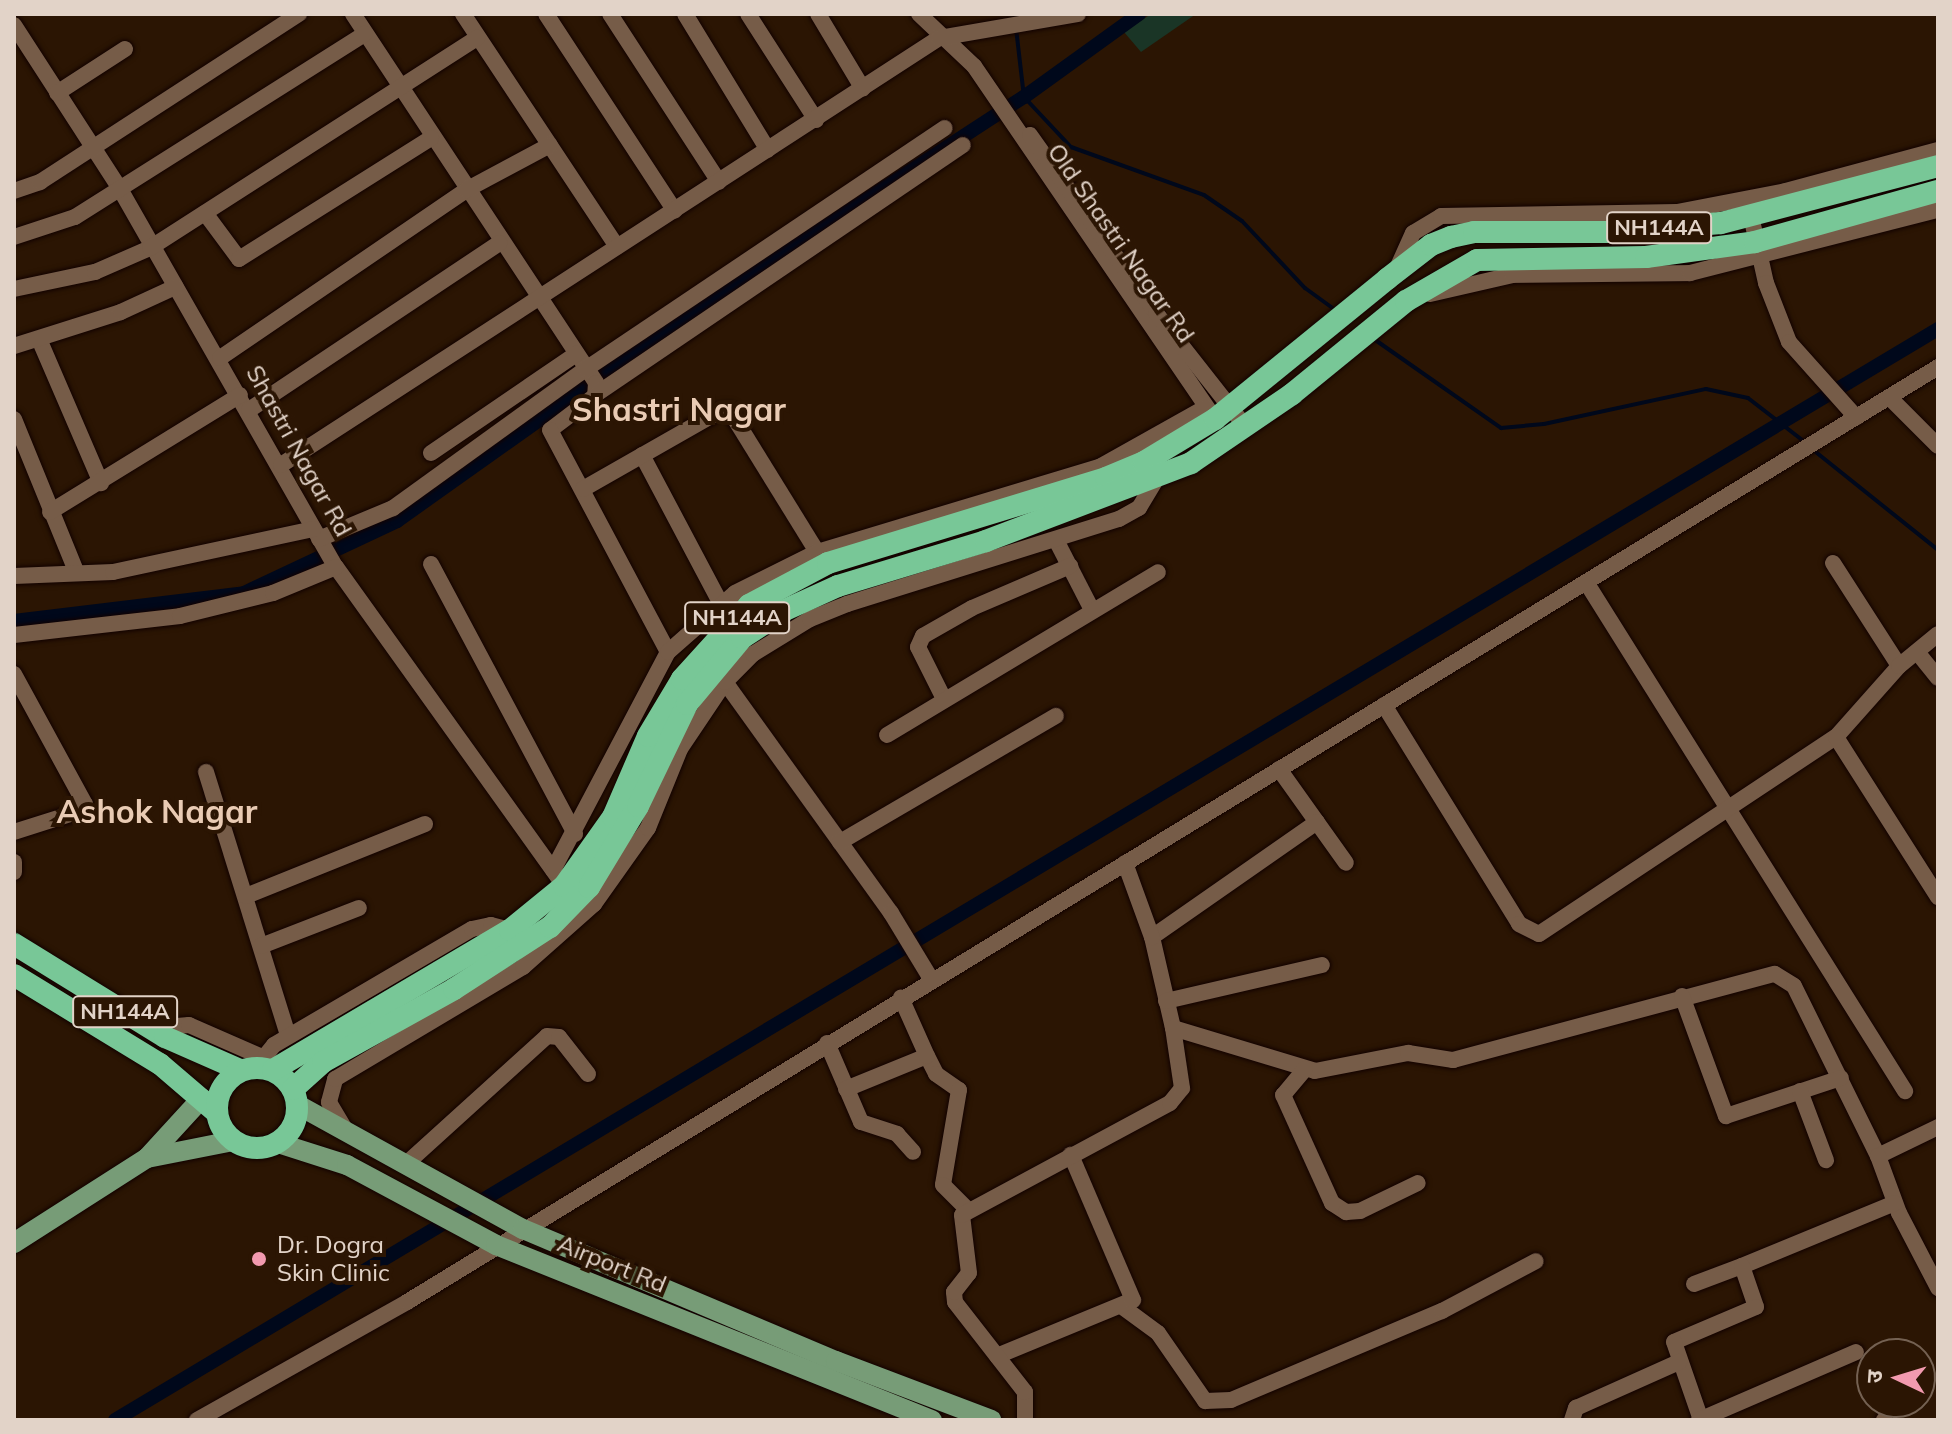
<!DOCTYPE html>
<html>
<head>
<meta charset="utf-8">
<style>
  body { margin:0 }
  #map { position:relative; width:1952px; height:1434px; overflow:hidden; background:#2b1503; font-family:Mulish,"Noto Sans Devanagari",sans-serif }
  div>[style] { position:absolute }
  [style*='--x'] { left:calc(var(--x)*1px); top:calc(var(--y)*1px); width:calc(var(--w)*1px); rotate:calc(var(--a)*1deg) }
  .green>* { inset:0; background:#1a3526 }
  .stream>* { height:4px; margin:-2px; padding:0 2px; transform-origin:2px; border-radius:2px; background:#00081b }
  .canal>* { height:14px; margin:-7px; padding:0 7px; transform-origin:7px; border-radius:7px; background:#00081b }
  .roads { filter:drop-shadow(0 0 2px #120200) drop-shadow(0 0 2px #120200) }
  .minor>* { height:16px; margin:-8px; padding:0 8px; transform-origin:8px; border-radius:8px; background:#765c48 }
  .major>* { height:20px; margin:-10px; padding:0 10px; transform-origin:10px; border-radius:10px; background:#779c77 }
  .highway>* { height:22px; margin:-11px; padding:0 11px; transform-origin:11px; border-radius:11px; background:#78c797 }
  .highway>.ring { margin:-11px; padding:0; box-sizing:content-box; background:none; border:22px solid #78c797; border-radius:50% }
  .dots>* { width:22px; height:22px; translate:-50% -50%; box-sizing:border-box; border:4px solid #2b1503; border-radius:50% }
  span { translate:-50% -50%; white-space:nowrap; text-align:center; line-height:1.15; -webkit-text-stroke:8px #2b1503; paint-order:stroke }
  .shield-label span { padding:2px 6px; background:#2b1503; border:2px solid; border-radius:6px; -webkit-text-stroke-width:0 }
  .shield-label { font-size:22px; color:#e2d3c8; font-weight:700 }
  .street-label { font-size:24px; color:#e2d3c8 }
  .poi-label { font-size:24px; color:#e2d3c8 }
  .left { translate:0 -50%; text-align:left }
  .district-label { font-size:32px; color:#e9cbb4; font-weight:700 }
  .frame { position:absolute; inset:0; border:16px solid #e2d3c8; pointer-events:none }
  .north { position:absolute; left:1856px; top:1338px; width:80px; height:80px; box-sizing:border-box; background:#2b1503; border:2px solid #746152; border-radius:50%; rotate:274deg; font-size:22px; font-weight:700; line-height:32px; text-align:center; color:#e2d3c8 }
  .north::after { content:''; display:block; margin:auto; width:28px; height:36px; background:#f29aaf; clip-path:polygon(50% 0,100% 100%,50% 72%,0 100%) }
</style>
</head>
<body>
<div id="map">
  <div class="green">
    <div style="clip-path:polygon(1151px 14px,1196px 14px,1141px 52px,1124px 32px)"></div>
  </div>
  <div class="stream">
    <div style="--x:1016;--y:28;--w:69;--a:83.4"></div>
    <div style="--x:1024;--y:97;--w:69;--a:46.8"></div>
    <div style="--x:1071;--y:147;--w:141;--a:19.8"></div>
    <div style="--x:1204;--y:195;--w:46;--a:34.4"></div>
    <div style="--x:1242;--y:221;--w:92;--a:46.8"></div>
    <div style="--x:1305;--y:288;--w:37;--a:36"></div>
    <div style="--x:1371;--y:337;--w:159;--a:35"></div>
    <div style="--x:1501;--y:428;--w:43;--a:-5.3"></div>
    <div style="--x:1544;--y:424;--w:166;--a:-12.2"></div>
    <div style="--x:1706;--y:389;--w:43;--a:12.1"></div>
    <div style="--x:1748;--y:398;--w:73;--a:37.8"></div>
    <div style="--x:1812;--y:449;--w:161;--a:38.7"></div>
  </div>
  <div class="canal">
    <div style="--x:14;--y:621;--w:232;--a:-6.9"></div>
    <div style="--x:244;--y:593;--w:169;--a:-25.2"></div>
    <div style="--x:397;--y:521;--w:319;--a:-35.4"></div>
    <div style="--x:657;--y:336;--w:438;--a:-33.1"></div>
    <div style="--x:1024;--y:97;--w:142;--a:-35.8"></div>
    <div style="--x:115;--y:1420;--w:2125;--a:-30.9"></div>
  </div>
  <div class="roads">
    <div class="minor">
      <div style="--x:353;--y:14;--w:442;--a:56.6"></div>
      <div style="--x:596;--y:383;--w:13;--a:94"></div>
      <div style="--x:595;--y:396;--w:56;--a:142.9"></div>
      <div style="--x:550;--y:430;--w:251;--a:62"></div>
      <div style="--x:463;--y:14;--w:279;--a:56.5"></div>
      <div style="--x:546;--y:14;--w:235;--a:56.8"></div>
      <div style="--x:610;--y:14;--w:200;--a:57"></div>
      <div style="--x:685;--y:14;--w:159;--a:58.6"></div>
      <div style="--x:748;--y:14;--w:126;--a:57.3"></div>
      <div style="--x:818;--y:14;--w:87;--a:59"></div>
      <div style="--x:919;--y:14;--w:76;--a:43.4"></div>
      <div style="--x:974;--y:66;--w:422;--a:55.7"></div>
      <div style="--x:14;--y:25;--w:195;--a:57.1"></div>
      <div style="--x:120;--y:189;--w:435;--a:60.3"></div>
      <div style="--x:336;--y:567;--w:392;--a:54.4"></div>
      <div style="--x:57;--y:93;--w:81;--a:-32.9"></div>
      <div style="--x:1030;--y:135;--w:218;--a:54.7"></div>
      <div style="--x:1156;--y:313;--w:142;--a:51.8"></div>
      <div style="--x:14;--y:191;--w:28;--a:-19"></div>
      <div style="--x:40;--y:182;--w:309;--a:-33"></div>
      <div style="--x:1749;--y:207;--w:78;--a:77.4"></div>
      <div style="--x:1766;--y:283;--w:63;--a:68.7"></div>
      <div style="--x:1789;--y:342;--w:101;--a:48.2"></div>
      <div style="--x:205;--y:213;--w:57;--a:53.5"></div>
      <div style="--x:239;--y:259;--w:227;--a:-32.2"></div>
      <div style="--x:14;--y:237;--w:64;--a:-18.2"></div>
      <div style="--x:75;--y:217;--w:343;--a:-32.3"></div>
      <div style="--x:1395;--y:273;--w:44;--a:-65.8"></div>
      <div style="--x:1413;--y:233;--w:33;--a:-31"></div>
      <div style="--x:1441;--y:216;--w:236;--a:-1"></div>
      <div style="--x:1677;--y:212;--w:111;--a:-10.9"></div>
      <div style="--x:1786;--y:191;--w:157;--a:-15.1"></div>
      <div style="--x:14;--y:289;--w:83;--a:-11.9"></div>
      <div style="--x:95;--y:272;--w:60;--a:-23.6"></div>
      <div style="--x:150;--y:248;--w:389;--a:-32.7"></div>
      <div style="--x:1430;--y:294;--w:84;--a:-13"></div>
      <div style="--x:1512;--y:275;--w:178;--a:-0.6"></div>
      <div style="--x:1690;--y:273;--w:256;--a:-14.3"></div>
      <div style="--x:39;--y:339;--w:157;--a:66.7"></div>
      <div style="--x:14;--y:346;--w:112;--a:-17.6"></div>
      <div style="--x:121;--y:312;--w:60;--a:-24.8"></div>
      <div style="--x:220;--y:358;--w:298;--a:-34.3"></div>
      <div style="--x:466;--y:190;--w:95;--a:-28.2"></div>
      <div style="--x:598;--y:393;--w:441;--a:-34.2"></div>
      <div style="--x:1889;--y:397;--w:69;--a:45"></div>
      <div style="--x:249;--y:410;--w:301;--a:-33.7"></div>
      <div style="--x:14;--y:419;--w:166;--a:67.8"></div>
      <div style="--x:431;--y:453;--w:176;--a:-34.3"></div>
      <div style="--x:642;--y:455;--w:169;--a:62.1"></div>
      <div style="--x:281;--y:465;--w:784;--a:-32.98"></div>
      <div style="--x:939;--y:38;--w:141;--a:-9.8"></div>
      <div style="--x:583;--y:489;--w:155;--a:-29.7"></div>
      <div style="--x:718;--y:412;--w:12;--a:-5"></div>
      <div style="--x:730;--y:411;--w:166;--a:58.3"></div>
      <div style="--x:50;--y:512;--w:223;--a:-31.6"></div>
      <div style="--x:319;--y:539;--w:80;--a:-22.7"></div>
      <div style="--x:393;--y:508;--w:238;--a:-35.8"></div>
      <div style="--x:586;--y:369;--w:432;--a:-33.9"></div>
      <div style="--x:1056;--y:540;--w:76;--a:62.8"></div>
      <div style="--x:1833;--y:563;--w:122;--a:57.3"></div>
      <div style="--x:431;--y:564;--w:306;--a:61.9"></div>
      <div style="--x:14;--y:576;--w:99;--a:-2.3"></div>
      <div style="--x:113;--y:572;--w:205;--a:-12.1"></div>
      <div style="--x:1586;--y:582;--w:601;--a:57.92"></div>
      <div style="--x:14;--y:635;--w:167;--a:-6.5"></div>
      <div style="--x:180;--y:616;--w:96;--a:-13.9"></div>
      <div style="--x:273;--y:593;--w:68;--a:-22.4"></div>
      <div style="--x:1917;--y:652;--w:33;--a:51"></div>
      <div style="--x:14;--y:674;--w:148;--a:61.4"></div>
      <div style="--x:85;--y:804;--w:9;--a:126"></div>
      <div style="--x:80;--y:811;--w:69;--a:162.3"></div>
      <div style="--x:725;--y:682;--w:284;--a:54.3"></div>
      <div style="--x:891;--y:913;--w:77;--a:58.8"></div>
      <div style="--x:944;--y:699;--w:58;--a:-116.6"></div>
      <div style="--x:918;--y:647;--w:12;--a:-66"></div>
      <div style="--x:923;--y:636;--w:56;--a:-29.7"></div>
      <div style="--x:972;--y:608;--w:107;--a:-23.2"></div>
      <div style="--x:1384;--y:705;--w:257;--a:58.3"></div>
      <div style="--x:1519;--y:924;--w:22;--a:27"></div>
      <div style="--x:1539;--y:934;--w:356;--a:-33.6"></div>
      <div style="--x:1836;--y:737;--w:95;--a:-48.4"></div>
      <div style="--x:1899;--y:666;--w:50;--a:-39.4"></div>
      <div style="--x:887;--y:735;--w:316;--a:-31"></div>
      <div style="--x:1836;--y:737;--w:190;--a:57.5"></div>
      <div style="--x:1279;--y:769;--w:115;--a:54.5"></div>
      <div style="--x:206;--y:772;--w:276;--a:72.7"></div>
      <div style="--x:1317;--y:822;--w:201;--a:145.1"></div>
      <div style="--x:1152;--y:937;--w:93;--a:77"></div>
      <div style="--x:1173;--y:1028;--w:148;--a:16.8"></div>
      <div style="--x:1315;--y:1071;--w:95;--a:-11"></div>
      <div style="--x:1408;--y:1053;--w:46;--a:8.8"></div>
      <div style="--x:1453;--y:1060;--w:333;--a:-15"></div>
      <div style="--x:1775;--y:974;--w:22;--a:32"></div>
      <div style="--x:1794;--y:986;--w:190;--a:63.7"></div>
      <div style="--x:1878;--y:1156;--w:67;--a:-25.8"></div>
      <div style="--x:840;--y:842;--w:250;--a:-30.3"></div>
      <div style="--x:14;--y:862;--w:10;--a:90"></div>
      <div style="--x:1125;--y:863;--w:79;--a:70"></div>
      <div style="--x:553;--y:870;--w:246;--a:-62.2"></div>
      <div style="--x:668;--y:652;--w:89;--a:-41.4"></div>
      <div style="--x:735;--y:593;--w:92;--a:-26.6"></div>
      <div style="--x:817;--y:552;--w:297;--a:-16.8"></div>
      <div style="--x:1101;--y:466;--w:120;--a:-29.3"></div>
      <div style="--x:246;--y:896;--w:193;--a:-21.9"></div>
      <div style="--x:261;--y:946;--w:105;--a:-21.2"></div>
      <div style="--x:1682;--y:996;--w:128;--a:69.9"></div>
      <div style="--x:1726;--y:1116;--w:121;--a:-18.3"></div>
      <div style="--x:1166;--y:1001;--w:160;--a:-13"></div>
      <div style="--x:165;--y:1037;--w:16;--a:-43"></div>
      <div style="--x:177;--y:1026;--w:12;--a:-5"></div>
      <div style="--x:189;--y:1025;--w:80;--a:23.7"></div>
      <div style="--x:827;--y:1043;--w:86;--a:66.7"></div>
      <div style="--x:861;--y:1122;--w:38;--a:18"></div>
      <div style="--x:897;--y:1134;--w:24;--a:48"></div>
      <div style="--x:927;--y:1056;--w:20;--a:63"></div>
      <div style="--x:936;--y:1074;--w:28;--a:35"></div>
      <div style="--x:959;--y:1090;--w:96;--a:99.6"></div>
      <div style="--x:943;--y:1185;--w:35;--a:45"></div>
      <div style="--x:257;--y:1066;--w:27;--a:-51"></div>
      <div style="--x:274;--y:1045;--w:229;--a:-30.4"></div>
      <div style="--x:472;--y:929;--w:19;--a:-12"></div>
      <div style="--x:491;--y:925;--w:20;--a:15"></div>
      <div style="--x:1305;--y:1069;--w:34;--a:130"></div>
      <div style="--x:1283;--y:1095;--w:119;--a:65.6"></div>
      <div style="--x:1332;--y:1203;--w:17;--a:33"></div>
      <div style="--x:1346;--y:1212;--w:14;--a:-4"></div>
      <div style="--x:1360;--y:1211;--w:64;--a:-25.8"></div>
      <div style="--x:846;--y:1089;--w:87;--a:-22.2"></div>
      <div style="--x:927;--y:1056;--w:64;--a:-114.1"></div>
      <div style="--x:1800;--y:1091;--w:74;--a:69.4"></div>
      <div style="--x:345;--y:1129;--w:31;--a:-121"></div>
      <div style="--x:329;--y:1102;--w:24;--a:-75"></div>
      <div style="--x:335;--y:1079;--w:219;--a:-30.8"></div>
      <div style="--x:523;--y:967;--w:95;--a:-41.6"></div>
      <div style="--x:594;--y:904;--w:93;--a:-54.6"></div>
      <div style="--x:648;--y:828;--w:85;--a:-67.9"></div>
      <div style="--x:680;--y:749;--w:81;--a:-56.1"></div>
      <div style="--x:725;--y:682;--w:40;--a:-45"></div>
      <div style="--x:753;--y:654;--w:67;--a:-31.6"></div>
      <div style="--x:810;--y:619;--w:40;--a:-22"></div>
      <div style="--x:847;--y:604;--w:285;--a:-17.4"></div>
      <div style="--x:1119;--y:519;--w:23;--a:-29"></div>
      <div style="--x:1139;--y:508;--w:33;--a:-59"></div>
      <div style="--x:1878;--y:1156;--w:61;--a:69.8"></div>
      <div style="--x:1899;--y:1213;--w:85;--a:62.5"></div>
      <div style="--x:406;--y:1164;--w:190;--a:-42.2"></div>
      <div style="--x:547;--y:1036;--w:12;--a:5"></div>
      <div style="--x:559;--y:1037;--w:47;--a:51.9"></div>
      <div style="--x:1742;--y:1266;--w:165;--a:-22.4"></div>
      <div style="--x:1694;--y:1284;--w:51;--a:-20.6"></div>
      <div style="--x:1742;--y:1266;--w:43;--a:71.1"></div>
      <div style="--x:1756;--y:1307;--w:89;--a:156.9"></div>
      <div style="--x:1674;--y:1342;--w:83;--a:70.9"></div>
      <div style="--x:1124;--y:1308;--w:42;--a:36.3"></div>
      <div style="--x:1158;--y:1333;--w:83;--a:55.3"></div>
      <div style="--x:1205;--y:1401;--w:26;--a:-2"></div>
      <div style="--x:1231;--y:1400;--w:229;--a:-22.9"></div>
      <div style="--x:1442;--y:1311;--w:106;--a:-28"></div>
      <div style="--x:997;--y:1356;--w:147;--a:-22.4"></div>
      <div style="--x:1133;--y:1300;--w:158;--a:-113.2"></div>
      <div style="--x:197;--y:1420;--w:241;--a:-29.3"></div>
      <div style="--x:407;--y:1302;--w:1794;--a:-31.41"></div>
      <div style="--x:1025;--y:1420;--w:28;--a:-90"></div>
      <div style="--x:1025;--y:1392;--w:114;--a:-127.9"></div>
      <div style="--x:955;--y:1302;--w:10;--a:-96"></div>
      <div style="--x:954;--y:1292;--w:24;--a:-52"></div>
      <div style="--x:969;--y:1273;--w:58;--a:-96.9"></div>
      <div style="--x:962;--y:1215;--w:236;--a:-28.3"></div>
      <div style="--x:1170;--y:1103;--w:19;--a:-51"></div>
      <div style="--x:1182;--y:1088;--w:61;--a:-98.5"></div>
      <div style="--x:1572;--y:1420;--w:13;--a:-72"></div>
      <div style="--x:1576;--y:1408;--w:113;--a:-24.1"></div>
      <div style="--x:1699;--y:1420;--w:171;--a:-23.4"></div>
      <div style="--x:1884;--y:1420;--w:1;--a:-45"></div>
    </div>
    <div class="major">
      <div style="--x:298;--y:1105;--w:257;--a:28.9"></div>
      <div style="--x:523;--y:1229;--w:340;--a:22.9"></div>
      <div style="--x:836;--y:1361;--w:166;--a:20.8"></div>
      <div style="--x:278;--y:1143;--w:72;--a:17.7"></div>
      <div style="--x:347;--y:1165;--w:169;--a:28.2"></div>
      <div style="--x:496;--y:1245;--w:470;--a:21.9"></div>
      <div style="--x:147;--y:1158;--w:88;--a:-11.2"></div>
      <div style="--x:14;--y:1243;--w:158;--a:-32.6"></div>
      <div style="--x:147;--y:1158;--w:81;--a:-47.5"></div>
    </div>
    <div class="highway">
      <div style="--x:14;--y:944;--w:177;--a:31.6"></div>
      <div style="--x:165;--y:1037;--w:82;--a:23.7"></div>
      <div style="--x:14;--y:975;--w:171;--a:31.4"></div>
      <div style="--x:160;--y:1064;--w:74;--a:40.6"></div>
      <div class="ring" style="left:217px;top:1068px;width:58px;height:58px"></div>
      <div style="--x:273;--y:1070;--w:275;--a:-30.6"></div>
      <div style="--x:510;--y:930;--w:70;--a:-39.2"></div>
      <div style="--x:564;--y:886;--w:85;--a:-54.6"></div>
      <div style="--x:613;--y:817;--w:88;--a:-66.6"></div>
      <div style="--x:648;--y:736;--w:66;--a:-59.2"></div>
      <div style="--x:682;--y:679;--w:100;--a:-47.8"></div>
      <div style="--x:749;--y:605;--w:89;--a:-28"></div>
      <div style="--x:828;--y:563;--w:291;--a:-17"></div>
      <div style="--x:1106;--y:478;--w:41;--a:-22.8"></div>
      <div style="--x:1144;--y:462;--w:83;--a:-31.2"></div>
      <div style="--x:1215;--y:419;--w:222;--a:-39.1"></div>
      <div style="--x:1387;--y:279;--w:56;--a:-37.7"></div>
      <div style="--x:1431;--y:245;--w:22;--a:-22"></div>
      <div style="--x:1451;--y:237;--w:24;--a:-12"></div>
      <div style="--x:1474;--y:232;--w:142;--a:0"></div>
      <div style="--x:1616;--y:232;--w:105;--a:-4.9"></div>
      <div style="--x:1721;--y:223;--w:224;--a:-14.7"></div>
      <div style="--x:293;--y:1089;--w:40;--a:-42"></div>
      <div style="--x:323;--y:1062;--w:150;--a:-29.1"></div>
      <div style="--x:454;--y:989;--w:114;--a:-32.9"></div>
      <div style="--x:550;--y:927;--w:56;--a:-45.7"></div>
      <div style="--x:589;--y:887;--w:95;--a:-58.8"></div>
      <div style="--x:638;--y:806;--w:113;--a:-64.3"></div>
      <div style="--x:687;--y:704;--w:86;--a:-50.2"></div>
      <div style="--x:742;--y:638;--w:51;--a:-33.1"></div>
      <div style="--x:785;--y:610;--w:58;--a:-24.4"></div>
      <div style="--x:838;--y:586;--w:155;--a:-16.9"></div>
      <div style="--x:986;--y:541;--w:219;--a:-20.8"></div>
      <div style="--x:1191;--y:463;--w:122;--a:-34.3"></div>
      <div style="--x:1292;--y:394;--w:147;--a:-39.2"></div>
      <div style="--x:1406;--y:301;--w:82;--a:-30"></div>
      <div style="--x:1477;--y:260;--w:169;--a:-1"></div>
      <div style="--x:1646;--y:257;--w:110;--a:-7.8"></div>
      <div style="--x:1755;--y:242;--w:190;--a:-15.6"></div>
    </div>
  </div>
  <div class="dots">
    <div style="left:259px;top:1259px;background:#f29aaf"></div>
  </div>
  <div class="shield-label">
    <span style="left:1659px;top:228px">NH144A</span>
    <span style="left:737px;top:618px">NH144A</span>
    <span style="left:125px;top:1012px">NH144A</span>
  </div>
  <div class="street-label">
    <span style="left:1121px;top:243px;rotate:55deg">Old Shastri Nagar Rd</span>
    <span style="left:299px;top:451px;rotate:61deg">Shastri Nagar Rd</span>
    <span style="left:612px;top:1264px;rotate:22deg">Airport Rd</span>
  </div>
  <div class="poi-label">
    <span class="left" style="left:277px;top:1259px">Dr. Dogra<br>Skin Clinic</span>
  </div>
  <div class="district-label">
    <span style="left:679px;top:409px">Shastri Nagar</span>
    <span style="left:157px;top:811px">Ashok Nagar</span>
  </div>
  <div class="frame"></div>
  <div class="north">उ</div>
</div>
</body>
</html>
